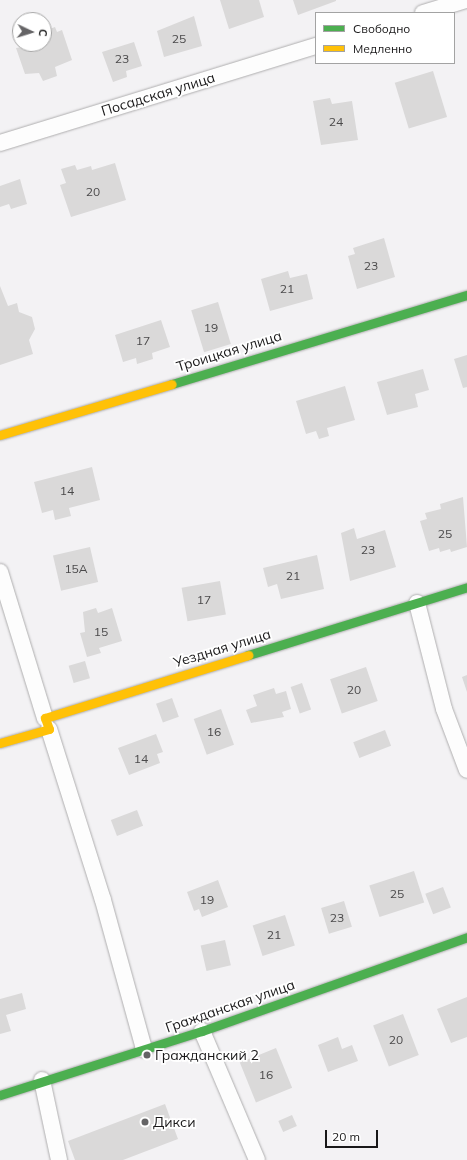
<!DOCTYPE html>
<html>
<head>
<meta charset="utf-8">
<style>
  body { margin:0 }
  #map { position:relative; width:467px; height:1160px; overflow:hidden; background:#f3f2f4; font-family:Mulish,sans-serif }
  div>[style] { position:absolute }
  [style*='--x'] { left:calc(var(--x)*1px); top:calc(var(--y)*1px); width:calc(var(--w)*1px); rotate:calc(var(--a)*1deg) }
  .building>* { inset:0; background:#dad9d9; transform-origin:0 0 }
  .roads { filter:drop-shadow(0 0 1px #afaeaf) drop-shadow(0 0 1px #afaeaf) }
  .street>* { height:16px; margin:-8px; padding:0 8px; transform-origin:8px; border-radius:8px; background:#fdfdfd }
  .fast>* { height:9px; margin:-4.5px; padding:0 4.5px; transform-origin:4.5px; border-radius:4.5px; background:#4caf50 }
  .slow>* { height:9px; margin:-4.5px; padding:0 4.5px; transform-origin:4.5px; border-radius:4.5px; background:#ffc107 }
  .dots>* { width:11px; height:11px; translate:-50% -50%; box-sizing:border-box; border:2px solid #fff; border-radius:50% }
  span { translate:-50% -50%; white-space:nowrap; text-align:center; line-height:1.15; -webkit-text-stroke:3.5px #fff; paint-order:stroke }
  .number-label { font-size:12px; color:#4a494a }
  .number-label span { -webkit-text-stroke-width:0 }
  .street-label { font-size:14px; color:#191819 }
  .poi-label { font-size:14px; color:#191819 }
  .left { translate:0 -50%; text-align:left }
  .legend { position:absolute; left:315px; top:12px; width:140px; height:52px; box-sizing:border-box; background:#fff; border:1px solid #a3a3a3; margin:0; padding:5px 7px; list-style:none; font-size:12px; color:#191819 }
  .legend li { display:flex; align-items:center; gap:8px; height:20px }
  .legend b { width:20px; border:1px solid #a3a3a3 }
  .north { position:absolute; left:12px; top:12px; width:40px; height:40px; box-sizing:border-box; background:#fff; border:1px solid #a3a3a3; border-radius:50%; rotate:94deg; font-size:11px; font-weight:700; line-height:16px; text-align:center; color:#191819 }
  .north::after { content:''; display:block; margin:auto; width:14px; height:18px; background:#656466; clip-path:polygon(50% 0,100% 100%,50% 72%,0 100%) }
  .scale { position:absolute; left:325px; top:1130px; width:53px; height:18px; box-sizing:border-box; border:2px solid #191819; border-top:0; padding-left:5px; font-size:12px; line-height:14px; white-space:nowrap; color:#191819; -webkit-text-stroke:3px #fff; paint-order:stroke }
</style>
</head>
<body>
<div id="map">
  <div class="building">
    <div style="clip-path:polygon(220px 0,259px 0,264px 17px,229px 29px)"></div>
    <div style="clip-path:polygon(293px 0,336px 0,336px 1px,298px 15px)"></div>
    <div style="clip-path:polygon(194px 16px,202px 46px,164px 57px,157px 31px)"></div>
    <div style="clip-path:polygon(55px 27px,57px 32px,62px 30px,72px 60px,55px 67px,57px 76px,43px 81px,39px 73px,25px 74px,16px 48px,44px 44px,44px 31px)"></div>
    <div style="clip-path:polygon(134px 42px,142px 66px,126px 71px,127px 77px,113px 82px,102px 52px)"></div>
    <div style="left:433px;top:71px;width:48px;height:40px;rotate:73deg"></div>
    <div style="clip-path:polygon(330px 98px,332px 104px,352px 101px,358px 140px,321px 145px,313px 101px)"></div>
    <div style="clip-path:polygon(115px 163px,126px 200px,71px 217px,60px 185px,66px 183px,61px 169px,75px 165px,77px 170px,91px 166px,92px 170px)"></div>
    <div style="clip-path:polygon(20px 179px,27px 204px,11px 209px,9px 204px,0 207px,0 186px)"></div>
    <div style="clip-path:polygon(384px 238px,395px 277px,357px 289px,348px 256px,355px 254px,353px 248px)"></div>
    <div style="clip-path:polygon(288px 271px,290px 278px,307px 274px,313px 299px,270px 311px,261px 279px)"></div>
    <div style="clip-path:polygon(0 286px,8px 306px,17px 303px,19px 312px,32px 317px,35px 329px,29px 340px,33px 354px,0 365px)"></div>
    <div style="left:218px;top:302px;width:44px;height:28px;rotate:73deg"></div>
    <div style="clip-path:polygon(161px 320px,170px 347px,152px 353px,153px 359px,137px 364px,136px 358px,123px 362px,115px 335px)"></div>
    <div style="clip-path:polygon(467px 355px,467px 387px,463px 388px,454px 359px)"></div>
    <div style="clip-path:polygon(423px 369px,429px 390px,415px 394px,418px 407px,387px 415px,377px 382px)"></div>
    <div style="clip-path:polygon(345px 386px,355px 420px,327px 428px,329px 436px,319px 439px,316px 431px,306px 434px,296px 401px)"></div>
    <div style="clip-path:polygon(92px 467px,100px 500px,69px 508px,71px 516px,55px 520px,53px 510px,42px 513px,34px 482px)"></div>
    <div style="clip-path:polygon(463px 497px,467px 547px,451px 552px,450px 549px,440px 552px,439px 548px,429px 551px,420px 521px,427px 519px,425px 513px,441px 509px,440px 504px)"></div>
    <div style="clip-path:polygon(354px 528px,357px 539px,385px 530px,396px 567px,350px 581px,341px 533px)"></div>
    <div style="left:90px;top:547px;width:36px;height:38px;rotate:77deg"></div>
    <div style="clip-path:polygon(317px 555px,324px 589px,281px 599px,277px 584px,268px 587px,263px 568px)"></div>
    <div style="left:220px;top:581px;width:34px;height:39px;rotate:80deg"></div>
    <div style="clip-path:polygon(96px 608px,98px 613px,112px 608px,122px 641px,99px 648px,101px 653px,87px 657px,80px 633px,85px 632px,83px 612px)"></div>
    <div style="left:85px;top:661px;width:18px;height:17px;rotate:74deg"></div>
    <div style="left:366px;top:667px;width:36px;height:38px;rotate:71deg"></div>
    <div style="clip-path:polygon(467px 675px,467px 692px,462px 677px)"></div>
    <div style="left:302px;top:683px;width:28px;height:12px;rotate:71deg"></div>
    <div style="clip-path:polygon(274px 688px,276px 694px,286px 691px,291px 709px,282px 712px,284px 717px,251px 723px,246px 710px,257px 706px,253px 695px)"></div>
    <div style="left:172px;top:698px;width:20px;height:17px;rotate:70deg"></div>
    <div style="left:221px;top:709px;width:38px;height:29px;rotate:70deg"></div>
    <div style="left:385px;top:730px;width:17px;height:34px;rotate:69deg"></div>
    <div style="clip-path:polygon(156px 734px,163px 752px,157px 754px,160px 763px,129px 775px,118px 748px)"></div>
    <div style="left:137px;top:810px;width:17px;height:28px;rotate:69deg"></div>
    <div style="left:414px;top:871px;width:33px;height:47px;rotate:72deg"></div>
    <div style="clip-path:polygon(218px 880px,228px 907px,202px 917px,199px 909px,194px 911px,187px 892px)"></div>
    <div style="left:443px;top:887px;width:22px;height:19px;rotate:69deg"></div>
    <div style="left:344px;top:901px;width:27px;height:24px;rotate:73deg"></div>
    <div style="left:285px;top:915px;width:32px;height:34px;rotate:72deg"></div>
    <div style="left:225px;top:940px;width:26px;height:25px;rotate:77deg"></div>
    <div style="clip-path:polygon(22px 993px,26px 1009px,6px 1015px,11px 1031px,0 1034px,0 999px)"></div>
    <div style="clip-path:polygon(467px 997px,467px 1037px,451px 1043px,437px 1009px)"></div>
    <div style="left:403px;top:1014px;width:44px;height:32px;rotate:69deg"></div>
    <div style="clip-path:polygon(338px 1037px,342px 1049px,352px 1045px,358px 1061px,328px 1072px,318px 1045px)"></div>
    <div style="left:276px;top:1048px;width:43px;height:39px;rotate:68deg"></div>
    <div style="clip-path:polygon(165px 1104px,178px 1139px,123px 1160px,75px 1160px,68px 1141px)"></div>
    <div style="left:292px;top:1115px;width:12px;height:15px;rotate:66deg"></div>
  </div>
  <div class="roads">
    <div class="street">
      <div style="--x:423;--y:13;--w:45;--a:-16.8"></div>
      <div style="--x:0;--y:143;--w:331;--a:-17.1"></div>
      <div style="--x:0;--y:572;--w:153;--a:72.9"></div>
      <div style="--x:417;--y:603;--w:109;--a:75.7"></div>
      <div style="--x:444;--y:709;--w:65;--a:69.3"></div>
      <div style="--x:49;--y:729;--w:179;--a:72.5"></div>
      <div style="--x:103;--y:900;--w:155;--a:74.6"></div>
      <div style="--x:202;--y:1031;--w:140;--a:66.9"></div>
      <div style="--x:42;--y:1080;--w:82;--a:78"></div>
    </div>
    <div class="fast">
      <div style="--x:172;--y:384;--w:308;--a:-16.8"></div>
      <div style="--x:248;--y:655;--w:229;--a:-17.2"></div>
      <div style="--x:0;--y:1095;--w:212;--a:-17.6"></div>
      <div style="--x:202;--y:1031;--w:281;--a:-19.5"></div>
    </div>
    <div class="slow">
      <div style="--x:0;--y:435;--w:179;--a:-16.5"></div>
      <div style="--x:0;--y:743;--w:51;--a:-15.9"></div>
      <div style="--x:49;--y:729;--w:12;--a:-110"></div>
      <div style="--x:45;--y:718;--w:213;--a:-17.2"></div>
    </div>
  </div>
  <div class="dots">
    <div style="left:147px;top:1055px;background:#656466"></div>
    <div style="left:145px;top:1122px;background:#656466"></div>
  </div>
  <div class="number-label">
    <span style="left:179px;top:39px">25</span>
    <span style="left:122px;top:59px">23</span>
    <span style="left:336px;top:122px">24</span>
    <span style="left:93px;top:192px">20</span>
    <span style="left:371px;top:266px">23</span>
    <span style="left:287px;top:289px">21</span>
    <span style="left:211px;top:328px">19</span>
    <span style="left:143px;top:341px">17</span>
    <span style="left:67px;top:491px">14</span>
    <span style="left:445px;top:534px">25</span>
    <span style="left:368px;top:550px">23</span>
    <span style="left:76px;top:569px">15А</span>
    <span style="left:293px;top:576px">21</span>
    <span style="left:204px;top:600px">17</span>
    <span style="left:101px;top:632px">15</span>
    <span style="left:354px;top:690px">20</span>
    <span style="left:214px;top:732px">16</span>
    <span style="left:141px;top:759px">14</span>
    <span style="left:397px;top:894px">25</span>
    <span style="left:207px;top:900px">19</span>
    <span style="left:337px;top:918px">23</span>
    <span style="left:274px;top:935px">21</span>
    <span style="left:396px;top:1040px">20</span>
    <span style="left:266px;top:1075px">16</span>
  </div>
  <div class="street-label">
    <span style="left:158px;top:94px;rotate:-17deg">Посадская улица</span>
    <span style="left:229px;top:351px;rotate:-17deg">Троицкая улица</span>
    <span style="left:222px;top:648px;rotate:-17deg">Уездная улица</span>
    <span style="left:230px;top:1006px;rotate:-19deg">Гражданская улица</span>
  </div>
  <div class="poi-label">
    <span class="left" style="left:155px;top:1055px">Гражданский 2</span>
    <span class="left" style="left:153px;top:1122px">Дикси</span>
  </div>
  <ul class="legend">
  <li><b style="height:5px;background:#4caf50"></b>Свободно</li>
  <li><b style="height:5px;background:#ffc107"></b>Медленно</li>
  </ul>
  <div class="north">С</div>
  <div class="scale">20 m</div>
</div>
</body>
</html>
